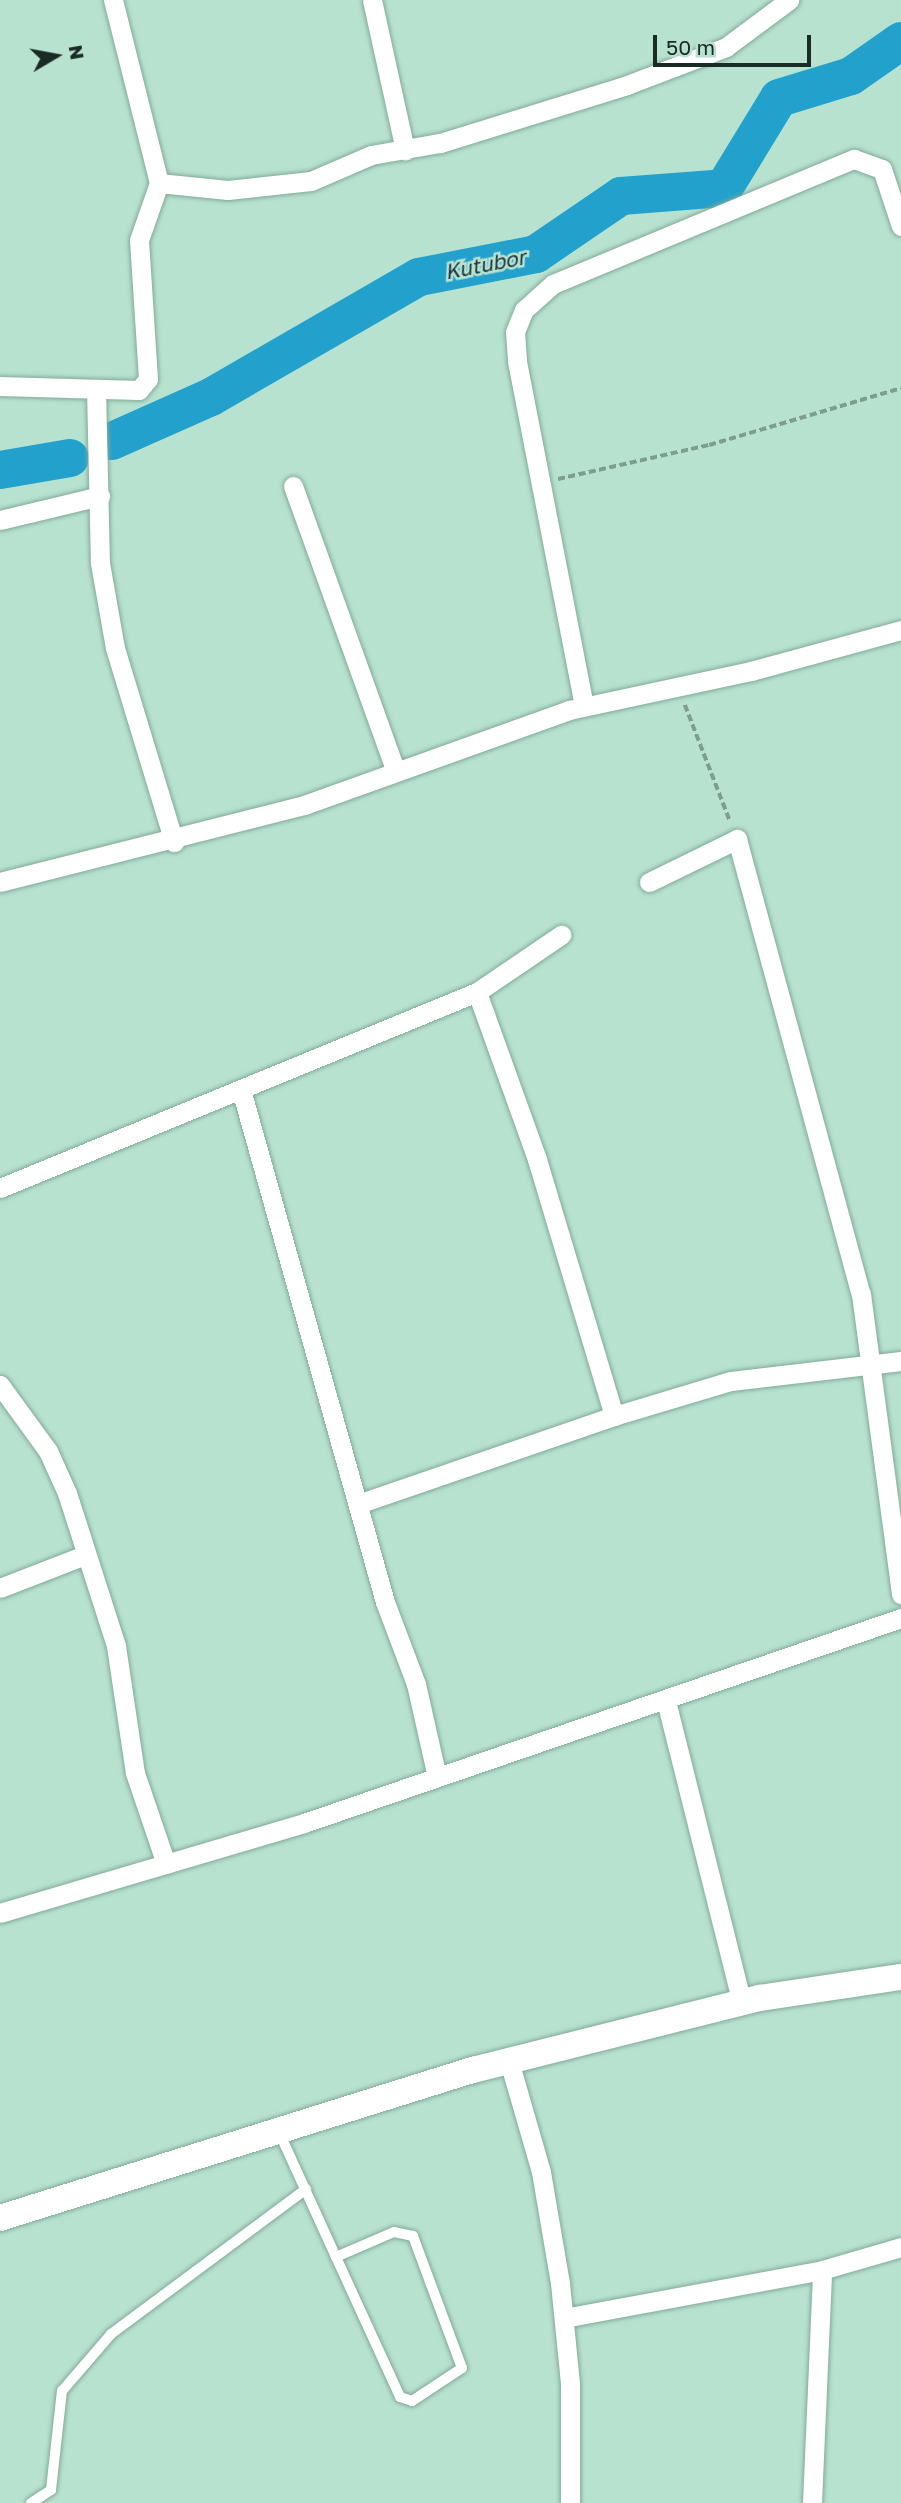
<!DOCTYPE html>
<html>
<head>
<meta charset="utf-8">
<style>
  body { margin:0 }
  #map { position:relative; width:901px; height:2503px; overflow:hidden; background:#b8e2d0; font-family:"Golos Text",sans-serif }
  div>[style] { position:absolute }
  [style*='--x'] { left:calc(var(--x)*1px); top:calc(var(--y)*1px); width:calc(var(--w)*1px); rotate:calc(var(--a)*1deg) }
  .river>* { height:38px; margin:-19px; padding:0 19px; transform-origin:19px; border-radius:19px; background:#21a1cc }
  .path>* { height:3.5px; margin-top:-1.75px; transform-origin:0; background:repeating-linear-gradient(90deg,#7d9d8f 0 7px,transparent 0 10.5px) }
  .roads { filter:drop-shadow(0 0 2px #82aa99) drop-shadow(0 0 2px #82aa99) }
  .lane>* { height:10px; margin:-5px; padding:0 5px; transform-origin:5px; border-radius:5px; background:#fff }
  .street>* { height:19px; margin:-9.5px; padding:0 9.5px; transform-origin:9.5px; border-radius:9.5px; background:#fff }
  .secondary>* { height:26px; margin:-13px; padding:0 13px; transform-origin:13px; border-radius:13px; background:#fff }
  span { translate:-50% -50%; white-space:nowrap; text-align:center; line-height:1.15; -webkit-text-stroke:5px #b8e2d0; paint-order:stroke }
  .water-label { font-size:21px; color:#1a323d; font-style:italic }
  .north { position:absolute; left:21px; top:21px; width:70px; height:70px; -webkit-text-stroke:5px #b8e2d0; paint-order:stroke; rotate:80deg; font-size:19px; font-weight:700; line-height:28px; text-align:center; color:#1a2a24 }
  .north::after { content:''; display:block; margin:auto; width:24px; height:32px; background:#1a2a24; clip-path:polygon(50% 0,100% 100%,50% 72%,0 100%) }
  .scale { position:absolute; left:653px; top:35px; width:158px; height:32px; box-sizing:border-box; border:4px solid #1a2a24; border-top:0; padding-left:9px; font-size:21px; line-height:24px; white-space:nowrap; color:#1a2a24; -webkit-text-stroke:5px #b8e2d0; paint-order:stroke }
</style>
</head>
<body>
<div id="map">
  <div class="river">
    <div style="--x:112;--y:441;--w:108;--a:-24"></div>
    <div style="--x:211;--y:397;--w:240;--a:-30"></div>
    <div style="--x:419;--y:277;--w:119;--a:-11.1"></div>
    <div style="--x:536;--y:254;--w:103;--a:-34.3"></div>
    <div style="--x:621;--y:196;--w:103;--a:-4.4"></div>
    <div style="--x:724;--y:188;--w:105;--a:-58.6"></div>
    <div style="--x:779;--y:98;--w:75;--a:-17"></div>
    <div style="--x:851;--y:76;--w:61;--a:-35"></div>
    <div style="--x:0;--y:470;--w:71;--a:-9.7"></div>
  </div>
  <div class="path">
    <div style="--x:558;--y:479;--w:155;--a:-12.7"></div>
    <div style="--x:709;--y:445;--w:200;--a:-16.5"></div>
    <div style="--x:685;--y:705;--w:124;--a:68.8"></div>
  </div>
  <div class="roads">
    <div class="lane">
      <div style="--x:279;--y:2132;--w:137;--a:65.5"></div>
      <div style="--x:336;--y:2257;--w:154;--a:65.4"></div>
      <div style="--x:400;--y:2397;--w:13;--a:18"></div>
      <div style="--x:412;--y:2401;--w:60;--a:-33.4"></div>
      <div style="--x:462;--y:2368;--w:141;--a:-110.4"></div>
      <div style="--x:413;--y:2236;--w:19;--a:-168"></div>
      <div style="--x:394;--y:2232;--w:63;--a:156.7"></div>
      <div style="--x:31;--y:2503;--w:24;--a:-33"></div>
      <div style="--x:51;--y:2490;--w:100;--a:-83.7"></div>
      <div style="--x:62;--y:2391;--w:75;--a:-49.3"></div>
      <div style="--x:111;--y:2334;--w:243;--a:-36.6"></div>
    </div>
    <div class="street">
      <div style="--x:372;--y:0;--w:154;--a:77.6"></div>
      <div style="--x:159;--y:183;--w:69;--a:5.8"></div>
      <div style="--x:228;--y:190;--w:83;--a:-6.2"></div>
      <div style="--x:311;--y:181;--w:65;--a:-23.4"></div>
      <div style="--x:371;--y:155;--w:70;--a:-9.9"></div>
      <div style="--x:440;--y:143;--w:196;--a:-17.2"></div>
      <div style="--x:627;--y:85;--w:106;--a:-21"></div>
      <div style="--x:726;--y:47;--w:79;--a:-36.7"></div>
      <div style="--x:0;--y:386;--w:139;--a:1.6"></div>
      <div style="--x:139;--y:390;--w:14;--a:-51"></div>
      <div style="--x:148;--y:379;--w:139;--a:-93.7"></div>
      <div style="--x:139;--y:240;--w:60;--a:-70.7"></div>
      <div style="--x:159;--y:183;--w:189;--a:-104.1"></div>
      <div style="--x:96;--y:389;--w:174;--a:88.7"></div>
      <div style="--x:100;--y:563;--w:86;--a:80"></div>
      <div style="--x:115;--y:648;--w:203;--a:73.1"></div>
      <div style="--x:293;--y:486;--w:301;--a:70.2"></div>
      <div style="--x:0;--y:520;--w:103;--a:-13.5"></div>
      <div style="--x:584;--y:706;--w:352;--a:-101"></div>
      <div style="--x:517;--y:360;--w:28;--a:-94"></div>
      <div style="--x:515;--y:332;--w:24;--a:-68"></div>
      <div style="--x:524;--y:310;--w:39;--a:-42"></div>
      <div style="--x:553;--y:284;--w:326;--a:-22.6"></div>
      <div style="--x:854;--y:159;--w:30;--a:20"></div>
      <div style="--x:882;--y:169;--w:60;--a:71.6"></div>
      <div style="--x:0;--y:882;--w:314;--a:-14.2"></div>
      <div style="--x:304;--y:805;--w:282;--a:-19.7"></div>
      <div style="--x:569;--y:710;--w:186;--a:-12.1"></div>
      <div style="--x:751;--y:671;--w:156;--a:-15.3"></div>
      <div style="--x:649;--y:882;--w:98;--a:-26"></div>
      <div style="--x:737;--y:839;--w:472;--a:74.8"></div>
      <div style="--x:861;--y:1294;--w:303;--a:82.4"></div>
      <div style="--x:242;--y:1093;--w:529;--a:74.31"></div>
      <div style="--x:385;--y:1602;--w:88;--a:69.3"></div>
      <div style="--x:416;--y:1684;--w:95;--a:77.3"></div>
      <div style="--x:0;--y:1188;--w:516;--a:-22.34"></div>
      <div style="--x:477;--y:992;--w:102;--a:-34.2"></div>
      <div style="--x:0;--y:1385;--w:82;--a:54"></div>
      <div style="--x:48;--y:1451;--w:46;--a:65.7"></div>
      <div style="--x:67;--y:1493;--w:161;--a:72.2"></div>
      <div style="--x:116;--y:1646;--w:128;--a:81.5"></div>
      <div style="--x:135;--y:1773;--w:96;--a:71.2"></div>
      <div style="--x:614;--y:1416;--w:122;--a:-16.7"></div>
      <div style="--x:731;--y:1381;--w:171;--a:-6.7"></div>
      <div style="--x:361;--y:1503;--w:268;--a:-19"></div>
      <div style="--x:614;--y:1416;--w:268;--a:-106.7"></div>
      <div style="--x:537;--y:1159;--w:177;--a:-109.8"></div>
      <div style="--x:0;--y:1588;--w:91;--a:-21.2"></div>
      <div style="--x:666;--y:1701;--w:311;--a:75.9"></div>
      <div style="--x:0;--y:1913;--w:317;--a:-16.5"></div>
      <div style="--x:304;--y:1823;--w:631;--a:-18.95"></div>
      <div style="--x:509;--y:2061;--w:116;--a:73.9"></div>
      <div style="--x:541;--y:2172;--w:113;--a:80.3"></div>
      <div style="--x:560;--y:2283;--w:101;--a:84.3"></div>
      <div style="--x:570;--y:2384;--w:119;--a:90"></div>
      <div style="--x:564;--y:2318;--w:262;--a:-10.5"></div>
      <div style="--x:822;--y:2270;--w:82;--a:-16.2"></div>
      <div style="--x:812;--y:2503;--w:233;--a:-87.5"></div>
    </div>
    <div class="secondary">
      <div style="--x:0;--y:2218;--w:496;--a:-17.4"></div>
      <div style="--x:473;--y:2070;--w:296;--a:-14.1"></div>
      <div style="--x:760;--y:1998;--w:143;--a:-8.5"></div>
    </div>
  </div>
  <div class="water-label">
    <span style="left:485px;top:264px;rotate:-11deg">Kutubor</span>
  </div>
  <div class="north">N</div>
  <div class="scale">50 m</div>
</div>
</body>
</html>
